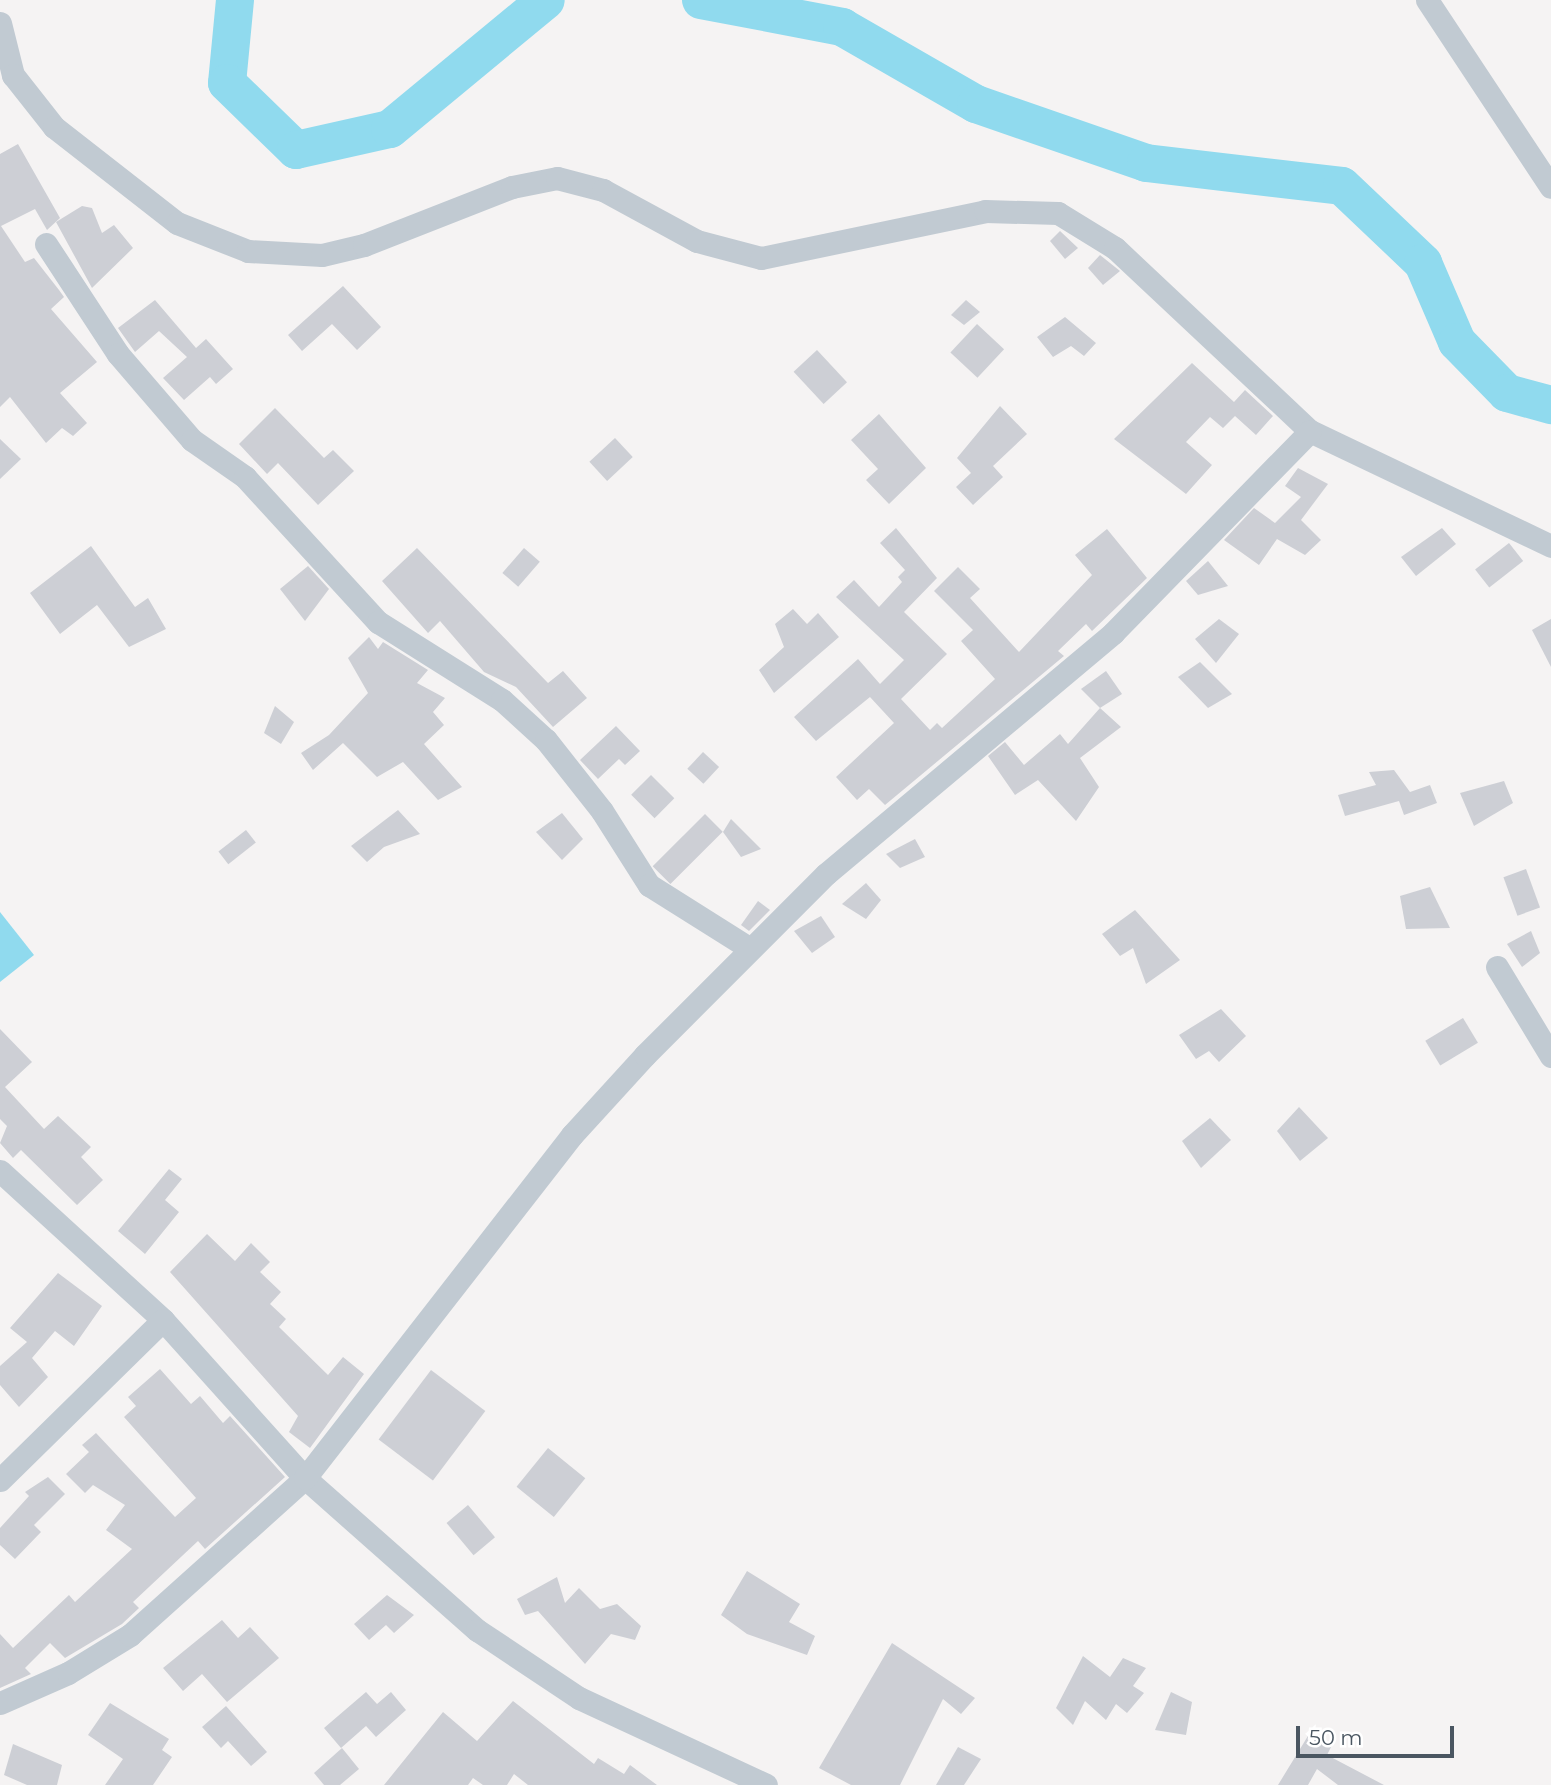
<!DOCTYPE html>
<html>
<head>
<meta charset="utf-8">
<style>
  body { margin:0 }
  #map { position:relative; width:1551px; height:1785px; overflow:hidden; background:#f5f3f3; font-family:Montserrat,sans-serif }
  div>[style] { position:absolute }
  [style*='--x'] { left:calc(var(--x)*1px); top:calc(var(--y)*1px); width:calc(var(--w)*1px); rotate:calc(var(--a)*1deg) }
  .water>* { inset:0; background:#90daee }
  .river>* { height:38px; margin:-19px; padding:0 19px; transform-origin:19px; border-radius:19px; background:#90daee }
  .building>* { inset:0; background:#cdcfd5; transform-origin:0 0 }
  .street>* { height:23px; margin:-11.5px; padding:0 11.5px; transform-origin:11.5px; border-radius:11.5px; background:#c1cad2 }
  span { translate:-50% -50%; white-space:nowrap; text-align:center; line-height:1.15; -webkit-text-stroke:5px #fff; paint-order:stroke }
  .scale { position:absolute; left:1296px; top:1726px; width:158px; height:32px; box-sizing:border-box; border:4px solid #4a5661; border-top:0; padding-left:9px; font-size:21px; line-height:24px; white-space:nowrap; color:#4a5661; -webkit-text-stroke:5px #fff; paint-order:stroke }
</style>
</head>
<body>
<div id="map">
  <div class="water">
    <div style="clip-path:polygon(0 912px,34px 955px,0 982px)"></div>
  </div>
  <div class="river">
    <div style="--x:235;--y:0;--w:83;--a:95.5"></div>
    <div style="--x:227;--y:83;--w:96;--a:44.2"></div>
    <div style="--x:296;--y:150;--w:96;--a:-12.6"></div>
    <div style="--x:390;--y:129;--w:202;--a:-39.6"></div>
    <div style="--x:701;--y:0;--w:144;--a:10.8"></div>
    <div style="--x:842;--y:27;--w:155;--a:29.9"></div>
    <div style="--x:976;--y:104;--w:180;--a:19.1"></div>
    <div style="--x:1146;--y:163;--w:197;--a:6.7"></div>
    <div style="--x:1342;--y:186;--w:112;--a:43.5"></div>
    <div style="--x:1423;--y:263;--w:86;--a:66.7"></div>
    <div style="--x:1457;--y:342;--w:71;--a:45.6"></div>
    <div style="--x:1507;--y:393;--w:46;--a:15.3"></div>
  </div>
  <div class="building">
    <div style="clip-path:polygon(18px 144px,60px 218px,47px 230px,35px 209px,1px 226px,25px 262px,34px 258px,59px 290px,64px 297px,51px 309px,97px 362px,60px 393px,87px 423px,73px 436px,62px 428px,46px 443px,10px 397px,0 407px,0 154px)"></div>
    <div style="clip-path:polygon(82px 206px,92px 208px,102px 233px,114px 225px,133px 248px,92px 288px,56px 222px)"></div>
    <div style="clip-path:polygon(1060px 231px,1078px 248px,1065px 259px,1050px 241px)"></div>
    <div style="clip-path:polygon(1100px 255px,1120px 271px,1103px 285px,1088px 268px)"></div>
    <div style="clip-path:polygon(343px 286px,381px 327px,357px 350px,332px 324px,302px 351px,288px 335px)"></div>
    <div style="clip-path:polygon(155px 300px,196px 348px,206px 339px,233px 369px,216px 384px,210px 377px,184px 400px,163px 378px,187px 357px,159px 331px,135px 352px,118px 328px)"></div>
    <div style="clip-path:polygon(966px 300px,980px 312px,964px 325px,951px 315px)"></div>
    <div style="clip-path:polygon(1065px 317px,1096px 343px,1084px 356px,1071px 346px,1053px 357px,1037px 337px)"></div>
    <div style="left:977px;top:324px;width:37px;height:39px;rotate:43deg"></div>
    <div style="left:817px;top:350px;width:44px;height:32px;rotate:47deg"></div>
    <div style="clip-path:polygon(1192px 363px,1234px 402px,1245px 390px,1273px 416px,1256px 435px,1235px 416px,1223px 428px,1210px 417px,1186px 442px,1212px 465px,1186px 494px,1114px 439px)"></div>
    <div style="clip-path:polygon(1000px 406px,1027px 434px,993px 466px,1003px 477px,973px 505px,956px 487px,971px 473px,957px 458px)"></div>
    <div style="clip-path:polygon(275px 408px,324px 458px,333px 450px,354px 471px,318px 505px,278px 463px,267px 474px,239px 444px)"></div>
    <div style="clip-path:polygon(879px 414px,926px 468px,889px 504px,866px 480px,878px 469px,851px 440px)"></div>
    <div style="left:615px;top:438px;width:26px;height:35px;rotate:47deg"></div>
    <div style="clip-path:polygon(0 439px,21px 459px,0 479px)"></div>
    <div style="clip-path:polygon(1298px 468px,1328px 484px,1301px 520px,1321px 540px,1305px 555px,1277px 539px,1259px 565px,1224px 540px,1254px 508px,1275px 523px,1301px 497px,1285px 486px)"></div>
    <div style="clip-path:polygon(896px 528px,937px 578px,904px 612px,947px 654px,901px 699px,930px 730px,937px 723px,942px 728px,995px 679px,961px 641px,973px 630px,934px 591px,958px 567px,980px 589px,970px 598px,1019px 652px,1092px 575px,1075px 555px,1107px 529px,1147px 578px,1092px 631px,1086px 624px,1058px 651px,1064px 656px,885px 805px,869px 789px,857px 800px,836px 777px,894px 723px,870px 697px,816px 741px,794px 717px,858px 659px,880px 684px,904px 660px,836px 597px,854px 580px,879px 607px,902px 582px,898px 577px,905px 570px,880px 543px)"></div>
    <div style="clip-path:polygon(1442px 528px,1456px 544px,1416px 576px,1401px 557px)"></div>
    <div style="left:1509px;top:543px;width:23px;height:43px;rotate:52deg"></div>
    <div style="clip-path:polygon(91px 546px,135px 607px,148px 598px,166px 629px,129px 647px,97px 605px,60px 634px,30px 593px)"></div>
    <div style="clip-path:polygon(417px 548px,548px 683px,563px 671px,587px 698px,553px 727px,516px 687px,484px 672px,440px 621px,428px 633px,382px 581px)"></div>
    <div style="left:524px;top:548px;width:21px;height:33px;rotate:41deg"></div>
    <div style="clip-path:polygon(1208px 561px,1228px 586px,1198px 595px,1186px 581px)"></div>
    <div style="clip-path:polygon(308px 566px,329px 589px,305px 621px,280px 589px)"></div>
    <div style="clip-path:polygon(793px 609px,807px 624px,818px 613px,839px 637px,774px 693px,759px 670px,784px 647px,775px 624px)"></div>
    <div style="clip-path:polygon(1219px 619px,1239px 634px,1216px 663px,1195px 639px)"></div>
    <div style="clip-path:polygon(1551px 619px,1551px 667px,1532px 630px)"></div>
    <div style="clip-path:polygon(369px 637px,378px 649px,383px 642px,428px 670px,417px 683px,445px 698px,433px 712px,444px 725px,424px 744px,462px 787px,438px 800px,403px 762px,377px 777px,343px 743px,313px 770px,301px 753px,329px 735px,368px 693px,348px 658px)"></div>
    <div style="clip-path:polygon(1200px 662px,1232px 694px,1208px 708px,1178px 677px)"></div>
    <div style="clip-path:polygon(1106px 671px,1122px 694px,1100px 708px,1081px 689px)"></div>
    <div style="clip-path:polygon(275px 706px,294px 722px,281px 744px,264px 733px)"></div>
    <div style="clip-path:polygon(1100px 708px,1121px 727px,1080px 758px,1099px 787px,1076px 821px,1038px 780px,1015px 795px,988px 756px,1005px 742px,1024px 765px,1060px 734px,1068px 744px)"></div>
    <div style="clip-path:polygon(616px 726px,640px 751px,625px 765px,619px 759px,598px 779px,580px 760px)"></div>
    <div style="left:703px;top:752px;width:22px;height:23px;rotate:43deg"></div>
    <div style="clip-path:polygon(1394px 770px,1410px 792px,1430px 785px,1437px 803px,1404px 815px,1399px 801px,1345px 816px,1338px 795px,1376px 785px,1369px 772px)"></div>
    <div style="left:651px;top:775px;width:33px;height:28px;rotate:45deg"></div>
    <div style="clip-path:polygon(1504px 781px,1513px 803px,1474px 826px,1460px 793px)"></div>
    <div style="clip-path:polygon(398px 810px,420px 834px,384px 847px,367px 862px,351px 846px)"></div>
    <div style="clip-path:polygon(562px 813px,583px 839px,562px 860px,536px 832px)"></div>
    <div style="left:705px;top:814px;width:25px;height:74px;rotate:45deg"></div>
    <div style="clip-path:polygon(731px 819px,761px 849px,741px 857px,723px 832px)"></div>
    <div style="left:246px;top:830px;width:16px;height:35px;rotate:52deg"></div>
    <div style="clip-path:polygon(915px 839px,925px 857px,900px 868px,886px 854px)"></div>
    <div style="left:1526px;top:869px;width:41px;height:24px;rotate:70deg"></div>
    <div style="clip-path:polygon(866px 883px,881px 900px,866px 919px,842px 904px)"></div>
    <div style="clip-path:polygon(1430px 887px,1450px 928px,1406px 929px,1400px 896px)"></div>
    <div style="clip-path:polygon(758px 901px,770px 910px,749px 931px,741px 925px)"></div>
    <div style="clip-path:polygon(1135px 910px,1180px 960px,1146px 984px,1133px 948px,1120px 956px,1102px 934px)"></div>
    <div style="clip-path:polygon(821px 916px,835px 937px,812px 953px,794px 931px)"></div>
    <div style="clip-path:polygon(1531px 931px,1540px 953px,1522px 967px,1507px 944px)"></div>
    <div style="clip-path:polygon(1221px 1009px,1246px 1036px,1219px 1062px,1209px 1051px,1196px 1059px,1179px 1035px)"></div>
    <div style="left:1463px;top:1018px;width:29px;height:44px;rotate:59deg"></div>
    <div style="clip-path:polygon(0 1029px,32px 1062px,5px 1087px,44px 1129px,58px 1116px,91px 1147px,81px 1157px,103px 1180px,77px 1205px,21px 1150px,13px 1158px,0 1143px,7px 1126px,0 1119px)"></div>
    <div style="clip-path:polygon(1299px 1107px,1328px 1138px,1300px 1161px,1277px 1131px)"></div>
    <div style="clip-path:polygon(1210px 1118px,1231px 1140px,1201px 1168px,1182px 1141px)"></div>
    <div style="clip-path:polygon(169px 1169px,182px 1179px,165px 1200px,179px 1212px,145px 1254px,118px 1231px)"></div>
    <div style="clip-path:polygon(207px 1234px,235px 1261px,251px 1243px,270px 1262px,260px 1272px,281px 1292px,270px 1304px,286px 1319px,279px 1327px,328px 1375px,343px 1357px,364px 1374px,310px 1448px,289px 1432px,298px 1416px,170px 1272px)"></div>
    <div style="clip-path:polygon(58px 1273px,102px 1306px,74px 1346px,55px 1331px,32px 1358px,48px 1377px,19px 1407px,0 1385px,0 1366px,27px 1342px,10px 1328px)"></div>
    <div style="clip-path:polygon(160px 1369px,191px 1404px,200px 1396px,223px 1423px,230px 1416px,285px 1477px,205px 1549px,198px 1541px,133px 1602px,139px 1608px,122px 1624px,65px 1658px,50px 1643px,25px 1668px,31px 1674px,0 1688px,0 1634px,13px 1648px,69px 1595px,75px 1602px,132px 1549px,106px 1530px,125px 1505px,93px 1485px,85px 1493px,66px 1474px,89px 1452px,82px 1445px,96px 1433px,175px 1517px,196px 1498px,124px 1417px,136px 1406px,128px 1397px)"></div>
    <div style="left:431px;top:1370px;width:68px;height:87px;rotate:37deg"></div>
    <div style="left:548px;top:1448px;width:48px;height:50px;rotate:39deg"></div>
    <div style="clip-path:polygon(48px 1477px,65px 1494px,34px 1525px,41px 1532px,15px 1559px,0 1545px,0 1528px,29px 1496px,25px 1492px)"></div>
    <div style="left:468px;top:1505px;width:42px;height:28px;rotate:50deg"></div>
    <div style="clip-path:polygon(747px 1571px,800px 1604px,789px 1622px,815px 1636px,807px 1655px,747px 1634px,721px 1615px)"></div>
    <div style="clip-path:polygon(557px 1577px,565px 1603px,579px 1588px,600px 1609px,617px 1604px,641px 1626px,635px 1640px,611px 1634px,585px 1664px,538px 1611px,525px 1615px,517px 1599px)"></div>
    <div style="clip-path:polygon(387px 1595px,414px 1615px,394px 1633px,386px 1625px,369px 1640px,354px 1624px)"></div>
    <div style="clip-path:polygon(222px 1620px,238px 1638px,250px 1627px,279px 1658px,227px 1702px,202px 1674px,183px 1691px,163px 1668px)"></div>
    <div style="clip-path:polygon(892px 1643px,975px 1698px,961px 1714px,943px 1699px,900px 1785px,851px 1785px,819px 1768px)"></div>
    <div style="clip-path:polygon(1083px 1656px,1110px 1677px,1123px 1658px,1146px 1668px,1133px 1686px,1144px 1693px,1127px 1713px,1116px 1704px,1106px 1720px,1085px 1701px,1073px 1725px,1056px 1708px)"></div>
    <div style="clip-path:polygon(366px 1692px,377px 1704px,391px 1692px,406px 1710px,376px 1737px,366px 1726px,341px 1748px,324px 1728px)"></div>
    <div style="clip-path:polygon(1171px 1692px,1192px 1702px,1186px 1735px,1155px 1730px)"></div>
    <div style="clip-path:polygon(513px 1701px,594px 1764px,598px 1758px,624px 1774px,630px 1765px,657px 1785px,528px 1785px,514px 1774px,507px 1785px,483px 1785px,473px 1778px,468px 1785px,384px 1785px,443px 1712px,477px 1741px)"></div>
    <div style="clip-path:polygon(110px 1703px,169px 1739px,162px 1750px,172px 1757px,153px 1785px,105px 1785px,123px 1759px,88px 1735px)"></div>
    <div style="clip-path:polygon(226px 1706px,267px 1752px,251px 1766px,228px 1741px,221px 1748px,202px 1727px)"></div>
    <div style="clip-path:polygon(1311px 1731px,1332px 1745px,1327px 1755px,1384px 1785px,1338px 1785px,1317px 1769px,1308px 1785px,1278px 1785px)"></div>
    <div style="clip-path:polygon(13px 1744px,62px 1765px,57px 1785px,27px 1785px,4px 1775px)"></div>
    <div style="clip-path:polygon(958px 1747px,981px 1759px,964px 1785px,936px 1785px)"></div>
    <div style="clip-path:polygon(342px 1748px,359px 1769px,340px 1785px,324px 1785px,314px 1773px)"></div>
  </div>
  <div class="street">
    <div style="--x:1427;--y:0;--w:224;--a:56.5"></div>
    <div style="--x:0;--y:23;--w:54;--a:76"></div>
    <div style="--x:13;--y:75;--w:66;--a:51.7"></div>
    <div style="--x:54;--y:127;--w:156;--a:38"></div>
    <div style="--x:177;--y:223;--w:76;--a:21.5"></div>
    <div style="--x:248;--y:251;--w:74;--a:3.1"></div>
    <div style="--x:322;--y:255;--w:43;--a:-13.4"></div>
    <div style="--x:364;--y:245;--w:159;--a:-21.4"></div>
    <div style="--x:512;--y:187;--w:46;--a:-11.3"></div>
    <div style="--x:557;--y:178;--w:48;--a:14.6"></div>
    <div style="--x:603;--y:190;--w:107;--a:28.5"></div>
    <div style="--x:697;--y:241;--w:66;--a:14.9"></div>
    <div style="--x:761;--y:258;--w:229;--a:-11.8"></div>
    <div style="--x:985;--y:211;--w:73;--a:1.6"></div>
    <div style="--x:1058;--y:213;--w:67;--a:31.6"></div>
    <div style="--x:1115;--y:248;--w:267;--a:43.2"></div>
    <div style="--x:1310;--y:431;--w:267;--a:25.5"></div>
    <div style="--x:46;--y:244;--w:131;--a:56.8"></div>
    <div style="--x:118;--y:354;--w:113;--a:49.3"></div>
    <div style="--x:192;--y:440;--w:65;--a:34.9"></div>
    <div style="--x:245;--y:477;--w:197;--a:47.5"></div>
    <div style="--x:378;--y:622;--w:146;--a:32.2"></div>
    <div style="--x:502;--y:700;--w:59;--a:42.3"></div>
    <div style="--x:546;--y:740;--w:90;--a:51.7"></div>
    <div style="--x:602;--y:811;--w:88;--a:57.6"></div>
    <div style="--x:649;--y:885;--w:118;--a:32.2"></div>
    <div style="--x:1497;--y:967;--w:104;--a:58.8"></div>
    <div style="--x:0;--y:1171;--w:221;--a:42.4"></div>
    <div style="--x:163;--y:1320;--w:212;--a:48.1"></div>
    <div style="--x:305;--y:1478;--w:230;--a:41.5"></div>
    <div style="--x:477;--y:1630;--w:123;--a:33.7"></div>
    <div style="--x:579;--y:1698;--w:206;--a:24.9"></div>
    <div style="--x:0;--y:1480;--w:228;--a:-44.5"></div>
    <div style="--x:0;--y:1703;--w:74;--a:-23.8"></div>
    <div style="--x:68;--y:1673;--w:73;--a:-31.5"></div>
    <div style="--x:130;--y:1635;--w:235;--a:-41.9"></div>
    <div style="--x:305;--y:1478;--w:435;--a:-52.1"></div>
    <div style="--x:572;--y:1135;--w:108;--a:-47.6"></div>
    <div style="--x:645;--y:1055;--w:256;--a:-45"></div>
    <div style="--x:826;--y:874;--w:375;--a:-40"></div>
    <div style="--x:1113;--y:633;--w:282;--a:-45.7"></div>
  </div>
  <div class="scale">50 m</div>
</div>
</body>
</html>
